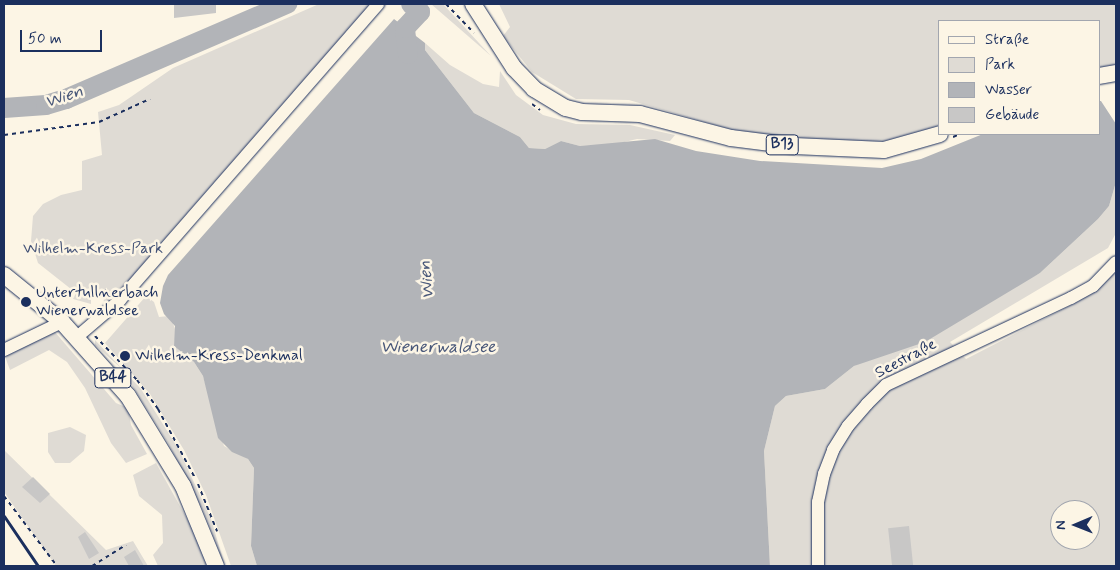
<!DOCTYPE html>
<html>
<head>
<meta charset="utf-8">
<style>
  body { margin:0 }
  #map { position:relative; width:1120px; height:570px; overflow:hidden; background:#fcf5e5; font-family:Mynerve,sans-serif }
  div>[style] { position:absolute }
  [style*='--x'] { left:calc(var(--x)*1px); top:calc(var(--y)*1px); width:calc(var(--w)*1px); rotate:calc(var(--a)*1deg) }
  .green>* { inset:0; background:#dfdbd4 }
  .water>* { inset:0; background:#b2b4b8 }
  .river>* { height:20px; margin:-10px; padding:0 10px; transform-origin:10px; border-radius:10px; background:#b2b4b8 }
  .building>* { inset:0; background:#c8c7c6; transform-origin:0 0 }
  .path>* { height:2px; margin-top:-1px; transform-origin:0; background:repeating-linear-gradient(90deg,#1b2f5e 0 4px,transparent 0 8px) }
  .roads { filter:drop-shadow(0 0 1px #1b2f5e) drop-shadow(0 0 1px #1b2f5e) }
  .minor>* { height:12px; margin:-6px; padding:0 6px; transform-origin:6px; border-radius:6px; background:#fcf5e5 }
  .major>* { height:16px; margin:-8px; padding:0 8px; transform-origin:8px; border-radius:8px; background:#fcf5e5 }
  .rail>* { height:3px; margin:-1.5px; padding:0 1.5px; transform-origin:1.5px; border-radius:1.5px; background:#1b2f5e }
  .dots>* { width:14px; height:14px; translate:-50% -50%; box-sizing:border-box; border:2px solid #fcf5e5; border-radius:50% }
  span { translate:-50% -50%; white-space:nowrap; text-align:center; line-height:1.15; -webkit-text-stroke:5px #fcf5e5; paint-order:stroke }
  .shield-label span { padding:1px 4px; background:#fcf5e5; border:1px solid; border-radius:4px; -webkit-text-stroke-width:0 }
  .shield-label { font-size:15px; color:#1b2f5e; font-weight:700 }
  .park-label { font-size:16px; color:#425176 }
  .poi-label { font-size:16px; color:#1b2f5e }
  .left { translate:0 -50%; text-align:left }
  .street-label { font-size:16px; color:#1b2f5e }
  .water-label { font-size:18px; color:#485779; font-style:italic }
  .frame { position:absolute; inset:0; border:5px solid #1b2f5e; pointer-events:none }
  .legend { position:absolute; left:938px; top:20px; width:162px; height:115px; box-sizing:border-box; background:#fcf5e5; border:1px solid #a2a6af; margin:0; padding:6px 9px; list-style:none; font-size:15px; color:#1b2f5e }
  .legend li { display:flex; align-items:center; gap:10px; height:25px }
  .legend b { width:25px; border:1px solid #a2a6af }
  .north { position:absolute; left:1050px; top:500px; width:50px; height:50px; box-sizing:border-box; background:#fcf5e5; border:1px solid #a2a6af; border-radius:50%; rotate:269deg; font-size:14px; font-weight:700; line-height:20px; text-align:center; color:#1b2f5e }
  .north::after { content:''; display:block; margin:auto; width:18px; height:22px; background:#1b2f5e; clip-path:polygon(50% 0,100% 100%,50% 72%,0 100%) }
  .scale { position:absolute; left:20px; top:30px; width:82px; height:22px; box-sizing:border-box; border:2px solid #1b2f5e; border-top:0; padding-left:6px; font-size:15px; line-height:18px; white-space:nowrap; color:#1b2f5e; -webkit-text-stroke:4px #fcf5e5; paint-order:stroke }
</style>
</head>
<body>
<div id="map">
  <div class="green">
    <div style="clip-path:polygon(319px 4px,375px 4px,112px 300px,104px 302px,102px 294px,91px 296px,91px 304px,73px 299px,76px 293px,38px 263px,31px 241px,33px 216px,43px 204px,61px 195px,82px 190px,82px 161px,102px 155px,98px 112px,119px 105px,173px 68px)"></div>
    <div style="clip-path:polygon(431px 4px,443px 4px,491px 56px,453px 23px)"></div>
    <div style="clip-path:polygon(499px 4px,1116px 4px,1116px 66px,1099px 69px,1099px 21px,939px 21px,939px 128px,887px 141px,858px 143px,774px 138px,739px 132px,629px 100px,576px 99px,532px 72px,503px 36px,510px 27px)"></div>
    <div style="clip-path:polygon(425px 43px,450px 65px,483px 84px,499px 87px,500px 71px,516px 95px,543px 115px,576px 124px,630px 125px,675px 135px,670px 141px,637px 139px,612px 145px,580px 146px,561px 141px,545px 149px,529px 148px,520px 137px,474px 113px,425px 50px)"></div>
    <div style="clip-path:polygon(evenodd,1116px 182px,1116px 233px,1108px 248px,950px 342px,966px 359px,1079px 301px,1116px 272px,1116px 566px,770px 566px,764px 451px,775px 406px,786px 396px,825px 389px,854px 366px,1040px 273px,1098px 219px,1109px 206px,1116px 182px,1060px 510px,1090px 510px,1090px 540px,1060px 540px,1060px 510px)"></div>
    <div style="clip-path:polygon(146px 296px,154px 302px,159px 317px,169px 316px,172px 320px,176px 332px,174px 346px,194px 362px,203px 376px,224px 446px,248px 459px,254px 468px,251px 546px,257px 566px,231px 566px,206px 495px,184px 450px,150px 394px,105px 343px)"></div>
    <div style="clip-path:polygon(54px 331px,116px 403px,128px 408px,131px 425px,147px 454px,126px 463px,111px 443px,85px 388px,67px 362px,49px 350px,10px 370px,4px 354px)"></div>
    <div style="clip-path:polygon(95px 340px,141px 389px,179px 450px,211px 519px,225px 566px,202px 508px,168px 443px,122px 369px,95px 345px)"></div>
    <div style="clip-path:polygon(70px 427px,86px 435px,84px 451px,70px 463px,55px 463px,48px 452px,48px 433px)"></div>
    <div style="clip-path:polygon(4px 450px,106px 550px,133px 541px,148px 566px,56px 566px,4px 492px)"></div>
    <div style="clip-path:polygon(156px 463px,195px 533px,207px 566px,158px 566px,153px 555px,163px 543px,162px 515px,139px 496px,133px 475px)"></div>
  </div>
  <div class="water">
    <div style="clip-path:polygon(394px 19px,425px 43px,425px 50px,474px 113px,520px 137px,529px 148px,545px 149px,561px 141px,580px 146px,655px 139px,696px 151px,760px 161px,882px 168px,921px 159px,983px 134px,1099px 134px,1099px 101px,1101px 101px,1116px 124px,1116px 182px,1109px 206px,1098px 219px,1040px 273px,925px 342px,854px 366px,825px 389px,786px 396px,775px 406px,764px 451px,770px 566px,257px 566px,251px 546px,254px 468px,248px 459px,232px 452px,218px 438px,203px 376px,194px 362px,174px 346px,175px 326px,164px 314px,160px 303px,163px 286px,168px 275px)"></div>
  </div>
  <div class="river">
    <div style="--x:408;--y:54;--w:26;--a:-97"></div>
    <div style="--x:405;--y:28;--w:22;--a:-47"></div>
    <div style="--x:420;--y:12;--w:12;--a:-138"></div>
    <div style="--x:4;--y:108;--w:42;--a:-4.1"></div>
    <div style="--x:46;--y:105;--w:21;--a:-17"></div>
    <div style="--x:66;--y:99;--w:241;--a:-23.3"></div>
  </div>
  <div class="building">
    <div style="clip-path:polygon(174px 4px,216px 4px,216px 13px,174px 18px)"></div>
    <div style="clip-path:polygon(33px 477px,50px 494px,40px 503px,22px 487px)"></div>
    <div style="left:909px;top:526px;width:40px;height:21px;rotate:84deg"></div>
    <div style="clip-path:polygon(85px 532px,99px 553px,89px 559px,78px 537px)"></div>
    <div style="clip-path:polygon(135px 550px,144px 566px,129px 566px,124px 557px)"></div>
  </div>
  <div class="path">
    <div style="--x:446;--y:4;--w:40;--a:46"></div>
    <div style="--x:532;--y:104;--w:10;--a:37"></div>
    <div style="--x:4;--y:135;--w:96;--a:-7.8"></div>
    <div style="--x:99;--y:122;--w:56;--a:-24.3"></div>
    <div style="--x:953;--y:137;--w:8;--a:-23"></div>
    <div style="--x:106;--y:289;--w:7;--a:90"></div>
    <div style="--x:95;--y:336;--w:61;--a:46.3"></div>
    <div style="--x:137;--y:380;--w:36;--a:54"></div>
    <div style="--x:158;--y:409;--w:78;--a:61.8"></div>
    <div style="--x:198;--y:484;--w:51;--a:68"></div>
    <div style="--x:4;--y:496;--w:88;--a:52.9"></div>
    <div style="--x:92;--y:566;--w:40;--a:-32"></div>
  </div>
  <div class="roads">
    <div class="minor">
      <div style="--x:77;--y:337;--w:57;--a:-40.7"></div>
      <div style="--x:120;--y:300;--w:393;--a:-48.9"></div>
      <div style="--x:4;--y:350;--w:64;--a:-25.8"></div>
      <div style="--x:818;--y:566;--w:64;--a:-90"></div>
      <div style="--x:818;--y:502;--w:29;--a:-78"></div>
      <div style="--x:824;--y:474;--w:26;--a:-69"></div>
      <div style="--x:833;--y:450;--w:28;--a:-58"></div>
      <div style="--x:848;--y:426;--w:29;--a:-49"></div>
      <div style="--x:867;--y:404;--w:27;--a:-45"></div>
      <div style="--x:886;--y:385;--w:204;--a:-25.2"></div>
      <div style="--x:1071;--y:298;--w:25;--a:-29"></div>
      <div style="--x:1093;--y:286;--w:33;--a:-46"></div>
    </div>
    <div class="major">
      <div style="--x:473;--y:4;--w:76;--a:57.4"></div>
      <div style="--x:514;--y:68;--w:29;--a:46"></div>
      <div style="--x:534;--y:89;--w:37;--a:31"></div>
      <div style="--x:566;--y:108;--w:16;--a:14"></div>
      <div style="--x:582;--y:112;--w:58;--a:2"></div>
      <div style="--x:640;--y:114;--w:94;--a:14.8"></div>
      <div style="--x:731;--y:138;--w:64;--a:7.2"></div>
      <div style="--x:794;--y:146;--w:90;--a:2.5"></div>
      <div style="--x:884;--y:150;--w:58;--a:-15.9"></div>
      <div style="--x:1099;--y:76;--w:17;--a:-10"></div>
      <div style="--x:4;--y:275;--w:75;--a:39"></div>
      <div style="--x:62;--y:322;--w:99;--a:48.3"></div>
      <div style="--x:128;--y:396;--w:105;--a:58.6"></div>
      <div style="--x:183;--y:486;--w:87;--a:67.6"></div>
    </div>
  </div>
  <div class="rail">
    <div style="--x:4;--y:516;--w:60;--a:55.8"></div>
  </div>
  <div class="dots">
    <div style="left:26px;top:302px;background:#1b2f5e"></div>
    <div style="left:125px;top:356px;background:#1b2f5e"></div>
  </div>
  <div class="shield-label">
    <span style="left:782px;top:145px">B13</span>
    <span style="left:113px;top:378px">B44</span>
  </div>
  <div class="park-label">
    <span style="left:93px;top:249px">Wilhelm-Kress-Park</span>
  </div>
  <div class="poi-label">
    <span class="left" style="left:36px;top:302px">Untertullnerbach<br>Wienerwaldsee</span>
    <span class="left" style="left:135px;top:356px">Wilhelm-Kress-Denkmal</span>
  </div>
  <div class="street-label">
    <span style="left:906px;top:359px;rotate:-28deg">Seestraße</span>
  </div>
  <div class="water-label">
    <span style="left:64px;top:97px;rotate:-18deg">Wien</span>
    <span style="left:427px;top:280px;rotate:-95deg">Wien</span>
    <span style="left:438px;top:347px">Wienerwaldsee</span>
  </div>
  <div class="frame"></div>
  <ul class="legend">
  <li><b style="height:6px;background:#fcf5e5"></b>Straße</li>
  <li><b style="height:14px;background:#dfdbd4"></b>Park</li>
  <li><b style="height:14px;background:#b2b4b8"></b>Wasser</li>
  <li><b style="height:14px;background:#c8c7c6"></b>Gebäude</li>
  </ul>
  <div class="north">N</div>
  <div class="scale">50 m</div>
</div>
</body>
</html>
